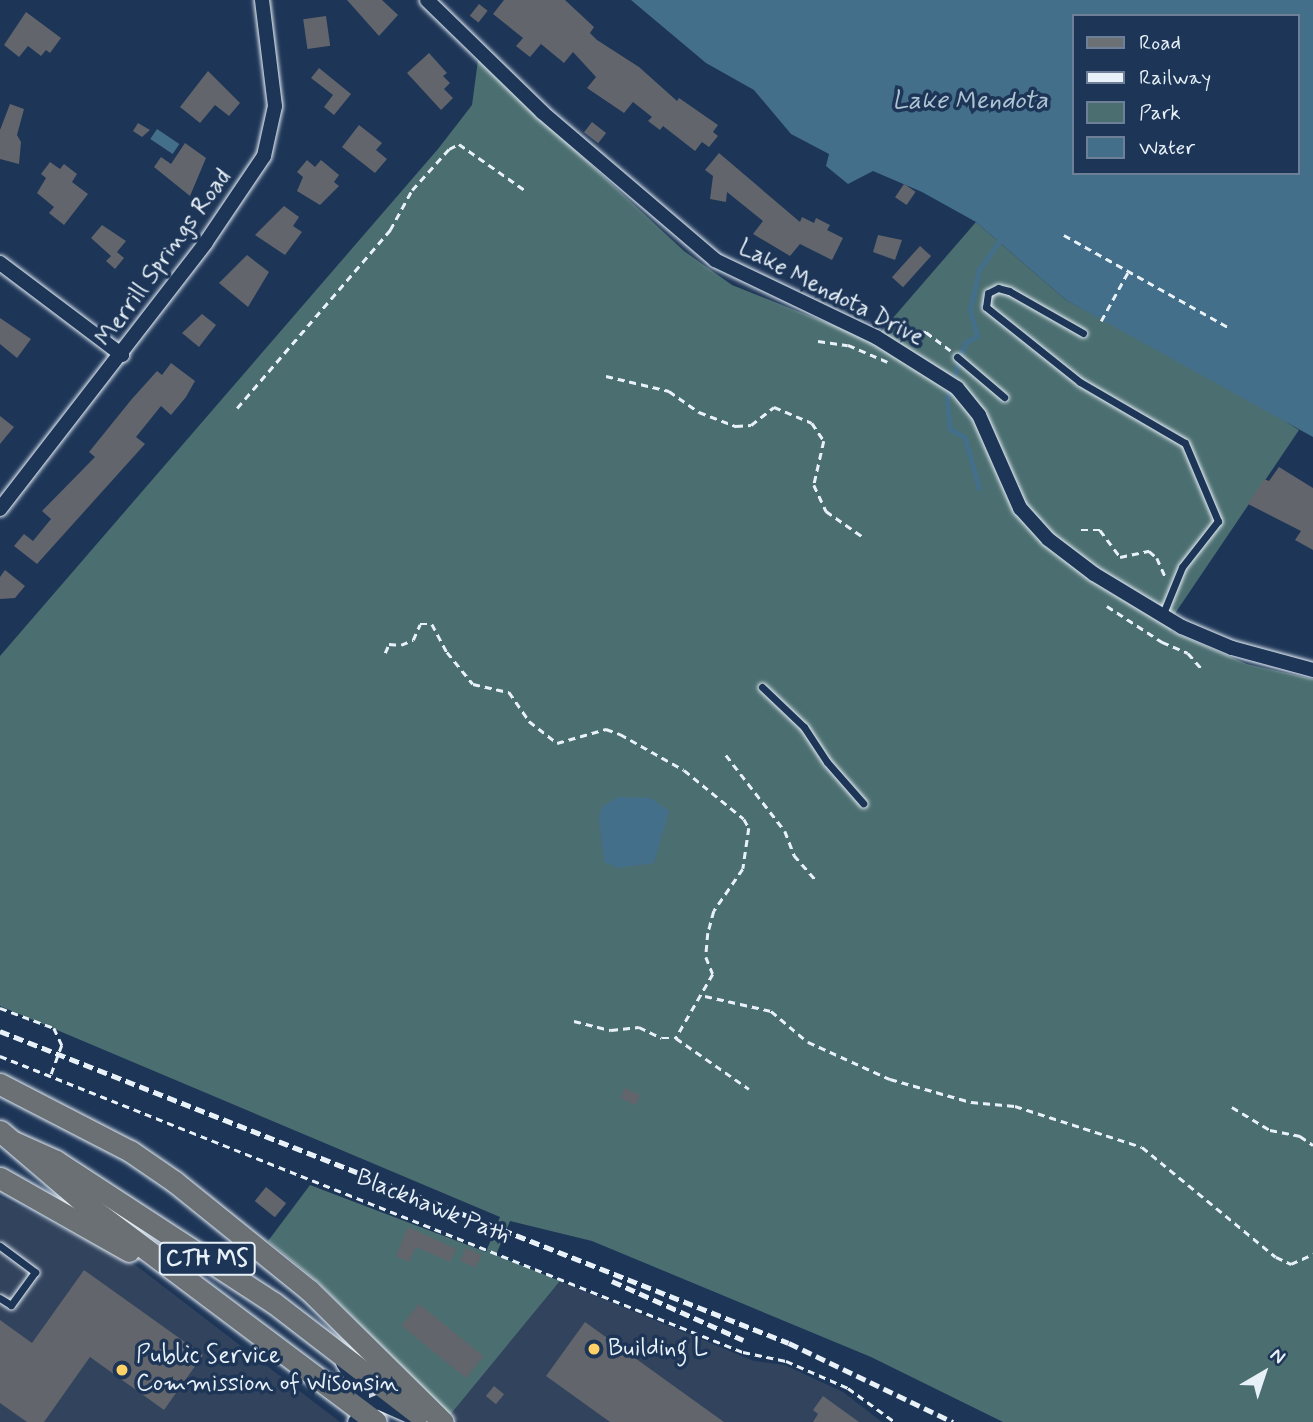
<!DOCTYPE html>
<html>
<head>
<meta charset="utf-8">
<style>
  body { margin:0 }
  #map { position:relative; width:1313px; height:1422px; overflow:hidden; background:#1d3557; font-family:Mynerve,sans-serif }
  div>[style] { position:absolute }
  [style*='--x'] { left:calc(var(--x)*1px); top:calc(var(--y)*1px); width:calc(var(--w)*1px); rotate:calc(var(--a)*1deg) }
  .built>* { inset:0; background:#32435d }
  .green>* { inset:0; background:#4b6e70 }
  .water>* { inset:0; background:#446f8a; transform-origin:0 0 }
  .stream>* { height:4.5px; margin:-2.25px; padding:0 2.25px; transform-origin:2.25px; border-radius:2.25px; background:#446f8a }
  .building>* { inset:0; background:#62656c; transform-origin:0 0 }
  .path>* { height:2.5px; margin-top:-1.25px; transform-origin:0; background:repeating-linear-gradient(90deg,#e8f1f8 0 7px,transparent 0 12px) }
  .roads { filter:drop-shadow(0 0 2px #e8f1f8) drop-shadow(0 0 2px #e8f1f8) }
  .lane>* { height:7px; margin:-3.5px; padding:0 3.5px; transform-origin:3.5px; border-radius:3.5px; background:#1d3557 }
  .street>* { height:14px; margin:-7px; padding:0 7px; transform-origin:7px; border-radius:7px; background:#1d3557 }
  .primary>* { height:21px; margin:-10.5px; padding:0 10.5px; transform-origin:10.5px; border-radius:10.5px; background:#6a7074 }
  .rail>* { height:4.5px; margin-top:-2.25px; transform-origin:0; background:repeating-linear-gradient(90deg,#e8f1f8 0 10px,transparent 0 15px) }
  .dots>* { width:19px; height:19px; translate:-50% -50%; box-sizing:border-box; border:4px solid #1d3557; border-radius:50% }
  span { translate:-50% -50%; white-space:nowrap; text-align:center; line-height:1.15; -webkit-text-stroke:7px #1d3557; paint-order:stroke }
  .shield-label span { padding:2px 5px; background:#1d3557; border:2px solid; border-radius:5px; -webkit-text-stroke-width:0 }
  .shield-label { font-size:23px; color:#e8f1f8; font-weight:700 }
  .street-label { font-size:24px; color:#e8f1f8 }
  .poi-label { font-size:24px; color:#e8f1f8 }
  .left { translate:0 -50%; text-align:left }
  .water-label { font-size:26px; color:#afc4d2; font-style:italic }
  .legend { position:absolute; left:1072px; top:14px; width:228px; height:161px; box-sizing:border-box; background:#1d3557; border:2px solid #6e8097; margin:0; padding:9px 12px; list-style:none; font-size:21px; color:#e8f1f8 }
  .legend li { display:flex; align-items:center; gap:14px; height:35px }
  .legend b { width:35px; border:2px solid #6e8097 }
  .north { position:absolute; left:1229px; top:1338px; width:70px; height:70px; -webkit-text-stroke:5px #1d3557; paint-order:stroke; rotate:39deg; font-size:19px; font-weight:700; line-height:28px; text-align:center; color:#e8f1f8 }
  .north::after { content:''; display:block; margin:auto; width:24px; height:32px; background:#e8f1f8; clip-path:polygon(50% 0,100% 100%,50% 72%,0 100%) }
</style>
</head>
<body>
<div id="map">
  <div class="built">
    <div style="clip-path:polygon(0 1197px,137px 1266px,340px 1422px,0 1422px)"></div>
    <div style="clip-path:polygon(560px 1281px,754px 1361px,785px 1365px,843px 1392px,882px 1422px,460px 1422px,450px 1415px)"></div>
  </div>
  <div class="green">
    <div style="clip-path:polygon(478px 60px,684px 251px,732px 285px,873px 341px,976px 222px,1066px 300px,1231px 387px,1299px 430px,1176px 612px,1171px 631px,1247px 664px,1313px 679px,1313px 1422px,1003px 1422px,871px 1357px,592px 1241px,510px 1221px,496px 1255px,560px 1281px,450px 1415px,319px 1283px,268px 1241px,310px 1185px,486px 1252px,500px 1217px,0 1006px,0 656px,438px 149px,472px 105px)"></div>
  </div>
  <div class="water">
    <div style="clip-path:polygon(evenodd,631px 0,1313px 0,1313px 437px,1066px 300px,976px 222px,922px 192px,873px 171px,848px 184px,826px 166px,829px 154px,791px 134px,754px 90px,706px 63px,631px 0,1073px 16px,1297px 16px,1297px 173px,1073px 173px,1073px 16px)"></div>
    <div style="left:157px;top:129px;width:27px;height:12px;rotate:34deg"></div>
    <div style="clip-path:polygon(618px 797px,651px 798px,669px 811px,654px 863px,618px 868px,604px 862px,599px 816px,603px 806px)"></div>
  </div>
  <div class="stream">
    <div style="--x:979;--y:489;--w:53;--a:-105.4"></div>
    <div style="--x:965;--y:438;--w:17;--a:-149"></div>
    <div style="--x:950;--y:429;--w:31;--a:-96"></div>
    <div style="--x:947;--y:398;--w:58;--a:-71.9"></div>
    <div style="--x:965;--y:343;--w:14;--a:-30"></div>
    <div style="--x:977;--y:336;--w:27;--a:-105"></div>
    <div style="--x:970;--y:310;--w:41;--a:-77.3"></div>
    <div style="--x:979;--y:270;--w:39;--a:-55"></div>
  </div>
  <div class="building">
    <div style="clip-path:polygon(347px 0,382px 0,398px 15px,379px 36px)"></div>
    <div style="clip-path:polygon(504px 0,565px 0,594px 27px,590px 33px,597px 40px,639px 67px,677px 101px,679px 98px,718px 125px,713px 132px,718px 136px,709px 147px,702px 142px,695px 151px,663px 126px,660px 130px,648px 121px,652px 117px,633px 102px,624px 113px,587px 88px,596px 77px,573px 52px,564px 63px,541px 44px,530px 57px,516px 46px,523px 38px,493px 14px)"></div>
    <div style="left:479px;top:4px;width:11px;height:15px;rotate:38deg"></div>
    <div style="clip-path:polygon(26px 12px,61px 38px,50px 53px,46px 50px,41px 56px,28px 46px,19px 57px,4px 45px)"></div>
    <div style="left:326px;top:16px;width:30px;height:23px;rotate:82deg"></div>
    <div style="clip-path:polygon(429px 53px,447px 73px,443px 76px,450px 83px,444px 89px,453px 98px,441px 110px,407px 73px)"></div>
    <div style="clip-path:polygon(319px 68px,351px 94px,334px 115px,324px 107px,333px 95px,311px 78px)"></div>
    <div style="clip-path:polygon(208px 71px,240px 103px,229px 116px,215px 105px,200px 123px,180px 107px)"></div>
    <div style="clip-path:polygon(10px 104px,24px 109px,17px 135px,21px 142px,19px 164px,0 159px,0 130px)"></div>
    <div style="left:592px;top:122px;width:18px;height:13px;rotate:38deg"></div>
    <div style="clip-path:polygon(138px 123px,150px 130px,142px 137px,133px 131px)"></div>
    <div style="clip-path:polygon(359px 125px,382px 143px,376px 150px,387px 159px,375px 173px,342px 147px)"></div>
    <div style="clip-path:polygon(185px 143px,206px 158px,190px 196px,154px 167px,161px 157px,171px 164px)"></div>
    <div style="clip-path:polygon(719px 153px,800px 222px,802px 217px,814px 223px,816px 218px,830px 225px,827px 230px,843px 238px,832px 260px,800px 244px,790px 256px,753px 234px,763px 221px,727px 192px,726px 202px,710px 199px,713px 176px,705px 170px)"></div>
    <div style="clip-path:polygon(307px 160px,315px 167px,321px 160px,339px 175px,334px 182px,339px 186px,320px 205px,297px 191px,303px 177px,297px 172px)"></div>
    <div style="clip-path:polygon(50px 162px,60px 169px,64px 164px,77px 174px,72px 182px,88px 194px,64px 225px,49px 213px,54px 207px,37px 193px,46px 178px,41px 174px)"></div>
    <div style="left:904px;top:184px;width:14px;height:16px;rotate:34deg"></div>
    <div style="clip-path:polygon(284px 206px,299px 217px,293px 226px,302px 232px,285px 255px,255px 235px)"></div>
    <div style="clip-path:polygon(102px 225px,126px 241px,117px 252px,124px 258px,115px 269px,106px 261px,111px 256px,91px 238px)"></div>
    <div style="clip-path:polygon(878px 235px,902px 240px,895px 260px,873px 252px)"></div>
    <div style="left:920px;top:246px;width:15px;height:42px;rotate:42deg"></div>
    <div style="clip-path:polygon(247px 255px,269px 272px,248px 307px,219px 283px)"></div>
    <div style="clip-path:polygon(202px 314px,216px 325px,199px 347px,182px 333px)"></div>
    <div style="clip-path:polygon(0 318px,31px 339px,17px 358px,0 344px)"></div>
    <div style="clip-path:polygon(171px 363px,195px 381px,186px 397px,171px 415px,161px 406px,136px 437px,145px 444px,37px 564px,14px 546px,24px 534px,33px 541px,51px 519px,42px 511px,95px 457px,89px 452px,131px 400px,157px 371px,162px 375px)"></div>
    <div style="clip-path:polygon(0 416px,14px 427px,0 444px)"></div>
    <div style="clip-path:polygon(1279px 467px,1313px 488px,1313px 550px,1295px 540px,1301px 531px,1248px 504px,1264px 479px,1269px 481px)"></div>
    <div style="clip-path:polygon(5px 570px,25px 586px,15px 598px,0 599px,0 577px)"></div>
    <div style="left:625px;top:1088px;width:17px;height:11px;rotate:25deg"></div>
    <div style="left:266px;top:1187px;width:26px;height:18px;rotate:39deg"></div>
    <div style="clip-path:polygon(408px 1227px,456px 1249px,450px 1262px,416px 1247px,409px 1262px,396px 1256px)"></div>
    <div style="left:466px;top:1248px;width:17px;height:14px;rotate:24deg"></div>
    <div style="clip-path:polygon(84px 1270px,203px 1355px,164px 1410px,90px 1357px,44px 1422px,27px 1422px,0 1403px,0 1320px,32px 1343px)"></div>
    <div style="left:419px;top:1304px;width:83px;height:28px;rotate:39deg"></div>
    <div style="clip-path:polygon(585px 1322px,678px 1389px,724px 1422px,610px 1422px,546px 1376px)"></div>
    <div style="left:494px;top:1386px;width:13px;height:13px;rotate:39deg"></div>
    <div style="clip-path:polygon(823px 1396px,859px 1422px,813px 1422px,818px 1414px,813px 1410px)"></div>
  </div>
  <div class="path">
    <div style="--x:1064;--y:235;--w:190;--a:29.3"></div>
    <div style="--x:1101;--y:321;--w:56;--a:-61.1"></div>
    <div style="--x:901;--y:338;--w:11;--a:-41"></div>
    <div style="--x:909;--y:331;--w:17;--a:3"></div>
    <div style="--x:926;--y:332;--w:31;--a:37"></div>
    <div style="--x:818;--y:341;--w:30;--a:8"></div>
    <div style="--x:848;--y:345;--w:43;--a:23"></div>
    <div style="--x:606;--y:376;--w:65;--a:13.4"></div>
    <div style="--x:669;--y:391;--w:37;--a:35"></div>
    <div style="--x:699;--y:412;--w:40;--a:21"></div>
    <div style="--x:736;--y:426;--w:15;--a:-4"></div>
    <div style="--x:751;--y:425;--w:29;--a:-38"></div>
    <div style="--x:774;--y:407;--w:41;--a:22.8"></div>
    <div style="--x:812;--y:423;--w:22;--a:56"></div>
    <div style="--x:824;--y:441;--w:45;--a:102.8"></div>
    <div style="--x:814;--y:485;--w:29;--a:65"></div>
    <div style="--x:826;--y:511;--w:45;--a:35.1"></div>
    <div style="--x:237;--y:408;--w:235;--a:-49.3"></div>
    <div style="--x:390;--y:230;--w:46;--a:-61.2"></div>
    <div style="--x:412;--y:190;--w:55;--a:-47.9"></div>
    <div style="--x:449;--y:149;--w:11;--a:-27"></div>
    <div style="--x:459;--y:144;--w:82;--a:35"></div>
    <div style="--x:1081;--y:530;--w:19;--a:0"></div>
    <div style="--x:1100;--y:530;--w:34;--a:53"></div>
    <div style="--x:1120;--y:557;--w:30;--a:-12"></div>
    <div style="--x:1149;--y:551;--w:11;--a:41"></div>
    <div style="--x:1157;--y:558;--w:22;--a:66"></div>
    <div style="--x:1107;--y:606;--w:66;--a:33.2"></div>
    <div style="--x:1162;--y:642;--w:28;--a:23"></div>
    <div style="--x:1188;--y:653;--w:20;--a:49"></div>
    <div style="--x:385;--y:653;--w:10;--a:-66"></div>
    <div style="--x:389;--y:644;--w:12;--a:5"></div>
    <div style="--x:401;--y:645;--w:13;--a:-23"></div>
    <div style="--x:413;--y:640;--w:17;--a:-66"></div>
    <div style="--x:420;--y:624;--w:12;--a:0"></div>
    <div style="--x:432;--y:624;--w:32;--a:62"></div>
    <div style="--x:447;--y:652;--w:41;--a:50.9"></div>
    <div style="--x:473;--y:684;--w:37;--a:13"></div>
    <div style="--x:509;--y:692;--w:35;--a:55"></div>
    <div style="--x:529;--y:721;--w:36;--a:38"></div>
    <div style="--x:557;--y:743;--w:51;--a:-15.9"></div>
    <div style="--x:606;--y:729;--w:15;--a:20"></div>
    <div style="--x:620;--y:734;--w:73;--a:29.4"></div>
    <div style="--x:684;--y:770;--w:77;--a:39.2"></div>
    <div style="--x:744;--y:819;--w:10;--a:61"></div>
    <div style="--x:749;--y:828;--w:41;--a:98.3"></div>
    <div style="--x:743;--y:869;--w:51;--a:124.6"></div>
    <div style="--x:714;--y:911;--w:23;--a:105"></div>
    <div style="--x:708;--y:933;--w:24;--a:95"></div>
    <div style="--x:706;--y:957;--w:18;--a:68"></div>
    <div style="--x:713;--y:974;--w:74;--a:120"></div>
    <div style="--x:726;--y:755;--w:96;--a:52.2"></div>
    <div style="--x:785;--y:831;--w:26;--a:69"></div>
    <div style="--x:794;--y:855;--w:35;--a:49"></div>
    <div style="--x:705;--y:996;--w:68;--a:12.8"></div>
    <div style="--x:771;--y:1011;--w:48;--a:40"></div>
    <div style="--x:808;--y:1042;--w:90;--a:24.3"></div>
    <div style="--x:890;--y:1079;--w:84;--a:15.9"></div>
    <div style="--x:971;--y:1102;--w:44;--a:5.2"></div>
    <div style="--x:1015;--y:1106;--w:133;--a:17.9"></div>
    <div style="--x:1142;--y:1147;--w:173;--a:39.4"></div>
    <div style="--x:1276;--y:1257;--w:17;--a:25"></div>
    <div style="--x:1291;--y:1264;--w:24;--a:-24"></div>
    <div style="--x:0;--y:1008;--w:58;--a:20.3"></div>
    <div style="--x:54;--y:1028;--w:19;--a:65"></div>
    <div style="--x:62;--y:1045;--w:32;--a:110"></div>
    <div style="--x:574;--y:1021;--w:38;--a:14"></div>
    <div style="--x:611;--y:1030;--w:28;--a:-6"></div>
    <div style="--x:639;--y:1027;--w:25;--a:26"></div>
    <div style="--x:662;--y:1038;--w:14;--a:0"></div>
    <div style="--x:676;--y:1038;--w:89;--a:34.9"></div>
    <div style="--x:0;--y:1056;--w:800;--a:21.72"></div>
    <div style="--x:743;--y:1352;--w:44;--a:11.8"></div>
    <div style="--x:786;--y:1361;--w:68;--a:23.5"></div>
    <div style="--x:848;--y:1388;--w:58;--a:35.9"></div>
    <div style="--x:1232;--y:1107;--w:44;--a:31.2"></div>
    <div style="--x:1270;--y:1130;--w:31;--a:11"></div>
    <div style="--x:1300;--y:1136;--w:16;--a:35"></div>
  </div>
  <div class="roads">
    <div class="lane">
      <div style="--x:1083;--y:333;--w:85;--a:-150.4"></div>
      <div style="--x:1009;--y:291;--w:11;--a:-165"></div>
      <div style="--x:998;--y:288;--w:11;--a:153"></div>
      <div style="--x:988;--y:293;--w:14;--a:98"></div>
      <div style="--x:986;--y:307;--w:120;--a:38.6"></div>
      <div style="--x:1080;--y:382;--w:121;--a:30.2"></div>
      <div style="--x:1185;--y:443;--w:85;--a:67.1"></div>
      <div style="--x:1218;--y:521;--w:58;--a:128"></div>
      <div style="--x:1182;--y:567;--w:53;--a:112.2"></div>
      <div style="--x:957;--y:357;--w:62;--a:40.4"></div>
      <div style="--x:762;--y:687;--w:58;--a:43.6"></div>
      <div style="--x:804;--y:727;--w:42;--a:56.7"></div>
      <div style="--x:827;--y:762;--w:55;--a:48.7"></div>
      <div style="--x:0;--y:1246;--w:44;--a:36.6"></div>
      <div style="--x:35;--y:1272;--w:41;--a:126"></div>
      <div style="--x:11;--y:1305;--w:13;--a:-148"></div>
    </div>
    <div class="street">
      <div style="--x:427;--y:0;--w:161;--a:44.2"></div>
      <div style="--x:542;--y:112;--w:228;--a:40.5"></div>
      <div style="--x:715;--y:260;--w:178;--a:25.6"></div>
      <div style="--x:876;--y:337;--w:96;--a:32.2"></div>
      <div style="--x:957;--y:388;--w:35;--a:51"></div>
      <div style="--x:979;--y:415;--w:102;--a:66.2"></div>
      <div style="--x:1020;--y:508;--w:42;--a:47.9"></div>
      <div style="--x:1048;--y:539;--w:58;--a:37.3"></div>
      <div style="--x:1094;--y:574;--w:103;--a:31.1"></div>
      <div style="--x:1182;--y:627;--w:54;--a:22.8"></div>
      <div style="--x:1232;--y:648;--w:84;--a:15.2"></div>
      <div style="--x:0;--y:263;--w:153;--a:37"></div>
      <div style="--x:0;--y:509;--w:337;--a:-52.3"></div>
      <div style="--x:206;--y:242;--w:104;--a:-56"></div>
      <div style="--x:264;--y:156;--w:51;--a:-77.6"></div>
      <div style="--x:275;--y:106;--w:107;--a:-97"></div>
      <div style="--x:343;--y:1363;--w:36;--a:58"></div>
      <div style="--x:362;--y:1393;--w:18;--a:90"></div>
      <div style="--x:355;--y:1422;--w:19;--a:-54"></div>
      <div style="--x:366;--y:1407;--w:13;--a:-23"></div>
      <div style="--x:378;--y:1402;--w:35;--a:24"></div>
    </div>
    <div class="primary">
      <div style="--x:0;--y:1084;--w:146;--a:27.3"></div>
      <div style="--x:130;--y:1151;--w:55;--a:34.6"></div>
      <div style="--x:175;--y:1182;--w:172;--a:38.9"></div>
      <div style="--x:309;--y:1290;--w:188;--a:44.6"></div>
      <div style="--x:0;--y:1131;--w:109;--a:40.5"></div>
      <div style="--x:83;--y:1202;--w:366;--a:36.9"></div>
      <div style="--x:14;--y:1142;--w:46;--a:24.3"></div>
      <div style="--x:56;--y:1161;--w:260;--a:33.1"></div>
      <div style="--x:274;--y:1303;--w:182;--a:37.6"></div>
      <div style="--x:0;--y:1178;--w:148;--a:29.5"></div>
    </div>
  </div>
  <div class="rail">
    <div style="--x:0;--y:1031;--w:848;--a:21.58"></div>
    <div style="--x:789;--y:1343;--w:182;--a:25.7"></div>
    <div style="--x:612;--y:1281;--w:144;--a:24.2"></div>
  </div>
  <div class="dots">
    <div style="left:594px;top:1349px;background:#ffd166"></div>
    <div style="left:122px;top:1370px;background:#ffd166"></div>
  </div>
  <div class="shield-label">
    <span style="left:207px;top:1259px">CTH MS</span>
  </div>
  <div class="street-label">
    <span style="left:164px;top:258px;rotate:-54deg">Merrill Springs Road</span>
    <span style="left:831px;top:293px;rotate:27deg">Lake Mendota Drive</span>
    <span style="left:433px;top:1207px;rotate:22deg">Blackhawk Path</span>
  </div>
  <div class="poi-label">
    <span class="left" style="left:608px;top:1349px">Building L</span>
    <span class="left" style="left:136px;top:1370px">Public Service<br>Commission of Wisonsin</span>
  </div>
  <div class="water-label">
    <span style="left:970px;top:102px">Lake Mendota</span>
  </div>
  <ul class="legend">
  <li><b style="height:9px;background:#6a7074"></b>Road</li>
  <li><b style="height:9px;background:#e8f1f8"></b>Railway</li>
  <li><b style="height:19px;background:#4b6e70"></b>Park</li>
  <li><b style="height:19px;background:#446f8a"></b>Water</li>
  </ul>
  <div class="north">N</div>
</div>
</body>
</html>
